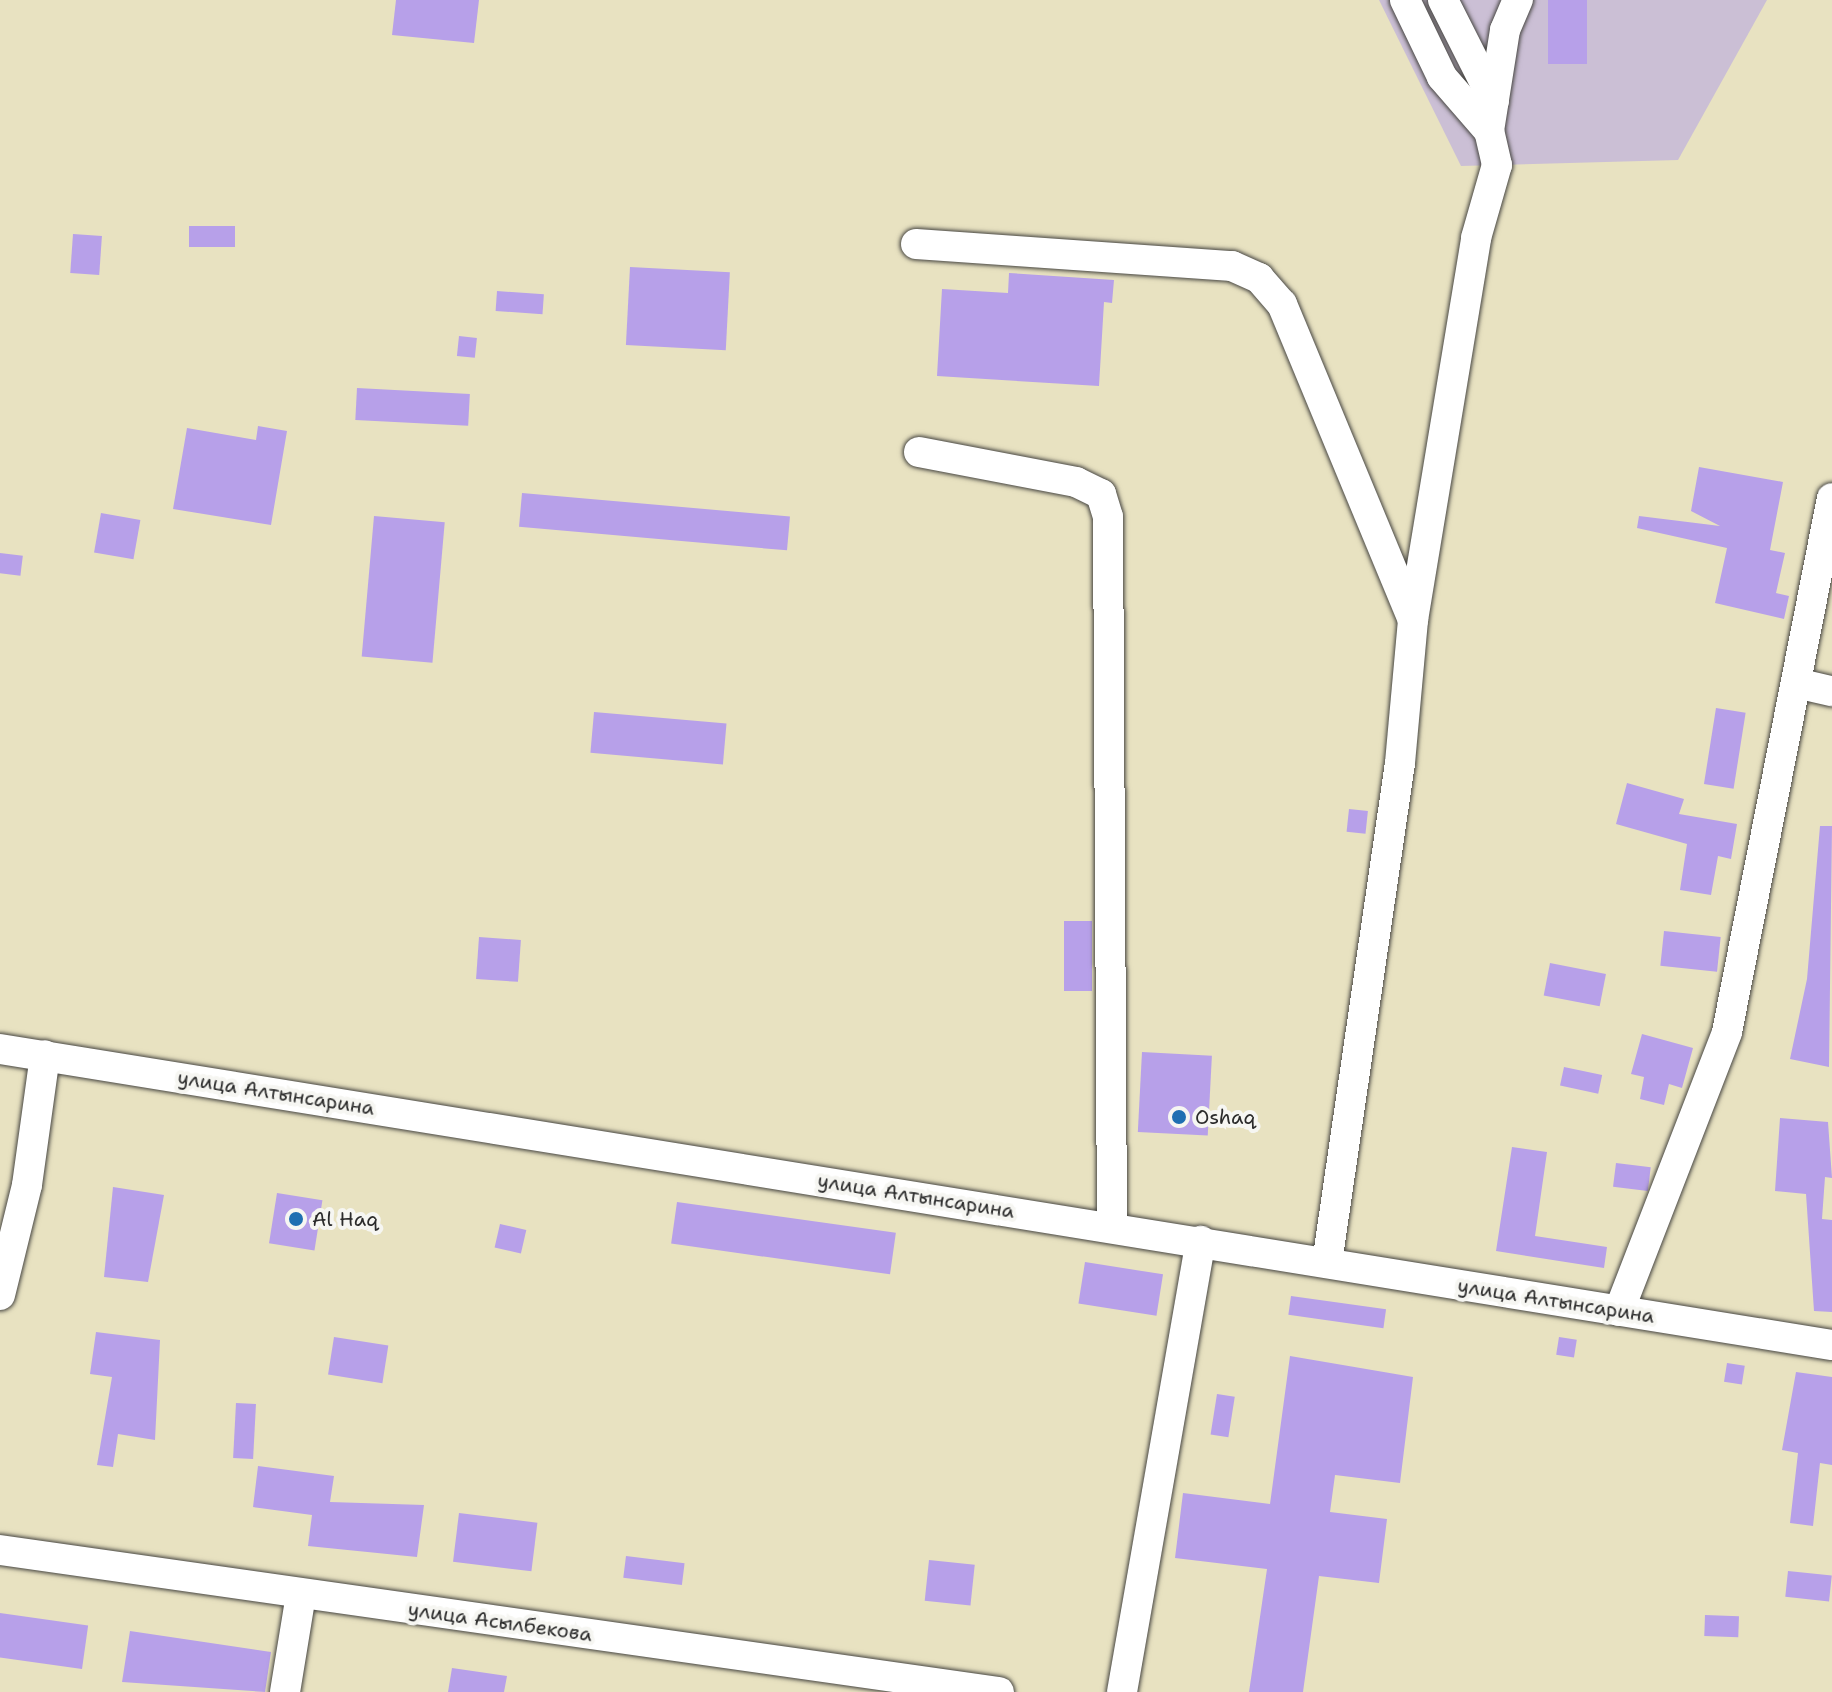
<!DOCTYPE html>
<html>
<head>
<meta charset="utf-8">
<style>
  body { margin:0 }
  #map { position:relative; width:1832px; height:1692px; overflow:hidden; background:#e8e2c1; font-family:"Shantell Sans",sans-serif }
  div>[style] { position:absolute }
  [style*='--x'] { left:calc(var(--x)*1px); top:calc(var(--y)*1px); width:calc(var(--w)*1px); rotate:calc(var(--a)*1deg) }
  .industrial>* { inset:0; background:#cbbfd5 }
  .building>* { inset:0; background:#b7a0e9; transform-origin:0 0 }
  .roads { filter:drop-shadow(0 0 2px #474642) drop-shadow(0 0 2px #474642) }
  .minor>* { height:30px; margin:-15px; padding:0 15px; transform-origin:15px; border-radius:15px; background:#fff }
  .dots>* { width:22px; height:22px; translate:-50% -50%; box-sizing:border-box; border:4px solid #f6f6f2; border-radius:50% }
  span { translate:-50% -50%; white-space:nowrap; text-align:center; line-height:1.15; -webkit-text-stroke:8px #f6f6f2; paint-order:stroke }
  .street-label { font-size:20px; color:#2b2b2b }
  .poi-label { font-size:20px; color:#2b2b2b }
  .left { translate:0 -50%; text-align:left }
</style>
</head>
<body>
<div id="map">
  <div class="industrial">
    <div style="clip-path:polygon(1379px 0,1767px 0,1678px 160px,1461px 166px)"></div>
  </div>
  <div class="building">
    <div style="clip-path:polygon(396px 0,479px 0,474px 43px,392px 35px)"></div>
    <div style="left:1548px;top:0;width:39px;height:64px"></div>
    <div style="left:189px;top:226px;width:46px;height:21px"></div>
    <div style="left:73px;top:234px;width:29px;height:39px;rotate:4deg"></div>
    <div style="left:630px;top:267px;width:100px;height:78px;rotate:3deg"></div>
    <div style="clip-path:polygon(1009px 273px,1114px 280px,1112px 303px,1104px 302px,1099px 386px,937px 376px,942px 289px,1008px 293px)"></div>
    <div style="left:497px;top:291px;width:47px;height:20px;rotate:4deg"></div>
    <div style="left:459px;top:336px;width:18px;height:20px;rotate:6deg"></div>
    <div style="left:357px;top:388px;width:113px;height:32px;rotate:3deg"></div>
    <div style="clip-path:polygon(258px 426px,287px 431px,271px 525px,173px 509px,187px 428px,256px 440px)"></div>
    <div style="clip-path:polygon(1699px 467px,1783px 482px,1770px 550px,1785px 553px,1776px 593px,1789px 596px,1784px 619px,1715px 603px,1727px 548px,1637px 528px,1639px 516px,1720px 526px,1691px 511px)"></div>
    <div style="left:522px;top:493px;width:269px;height:34px;rotate:5deg"></div>
    <div style="left:101px;top:513px;width:40px;height:40px;rotate:10deg"></div>
    <div style="left:374px;top:516px;width:71px;height:141px;rotate:5deg"></div>
    <div style="left:0;top:553px;width:23px;height:20px;rotate:7deg"></div>
    <div style="left:1716px;top:708px;width:30px;height:77px;rotate:9deg"></div>
    <div style="left:594px;top:712px;width:133px;height:41px;rotate:5deg"></div>
    <div style="clip-path:polygon(1627px 783px,1684px 799px,1679px 814px,1737px 824px,1731px 859px,1718px 856px,1711px 895px,1680px 890px,1687px 844px,1616px 824px)"></div>
    <div style="left:1349px;top:809px;width:19px;height:23px;rotate:6deg"></div>
    <div style="clip-path:polygon(1820px 826px,1832px 826px,1829px 1067px,1790px 1059px,1807px 979px)"></div>
    <div style="left:1064px;top:921px;width:28px;height:70px"></div>
    <div style="left:1664px;top:931px;width:57px;height:35px;rotate:6deg"></div>
    <div style="left:479px;top:937px;width:42px;height:42px;rotate:4deg"></div>
    <div style="left:1550px;top:963px;width:57px;height:33px;rotate:11deg"></div>
    <div style="clip-path:polygon(1642px 1034px,1693px 1048px,1682px 1088px,1669px 1084px,1664px 1105px,1640px 1099px,1644px 1077px,1631px 1074px)"></div>
    <div style="left:1142px;top:1052px;width:70px;height:80px;rotate:3deg"></div>
    <div style="left:1564px;top:1067px;width:39px;height:19px;rotate:12deg"></div>
    <div style="clip-path:polygon(1780px 1118px,1828px 1122px,1832px 1178px,1825px 1177px,1822px 1219px,1832px 1220px,1832px 1312px,1814px 1311px,1806px 1194px,1775px 1191px)"></div>
    <div style="clip-path:polygon(1512px 1147px,1547px 1152px,1535px 1236px,1607px 1247px,1604px 1268px,1496px 1251px)"></div>
    <div style="left:1616px;top:1163px;width:35px;height:24px;rotate:7deg"></div>
    <div style="clip-path:polygon(113px 1187px,164px 1195px,148px 1282px,104px 1277px)"></div>
    <div style="left:277px;top:1193px;width:46px;height:51px;rotate:9deg"></div>
    <div style="left:677px;top:1202px;width:221px;height:42px;rotate:8deg"></div>
    <div style="left:500px;top:1224px;width:27px;height:24px;rotate:13deg"></div>
    <div style="left:1085px;top:1262px;width:79px;height:42px;rotate:9deg"></div>
    <div style="left:1291px;top:1296px;width:96px;height:19px;rotate:8deg"></div>
    <div style="clip-path:polygon(96px 1332px,160px 1340px,155px 1440px,118px 1434px,113px 1467px,97px 1465px,112px 1377px,90px 1374px)"></div>
    <div style="left:334px;top:1337px;width:55px;height:38px;rotate:9deg"></div>
    <div style="left:1559px;top:1337px;width:18px;height:18px;rotate:9deg"></div>
    <div style="clip-path:polygon(1290px 1356px,1413px 1377px,1400px 1483px,1335px 1475px,1330px 1512px,1387px 1519px,1379px 1583px,1319px 1576px,1303px 1692px,1249px 1692px,1267px 1569px,1175px 1558px,1183px 1493px,1270px 1504px)"></div>
    <div style="left:1727px;top:1363px;width:18px;height:19px;rotate:9deg"></div>
    <div style="clip-path:polygon(1796px 1372px,1832px 1377px,1832px 1465px,1820px 1463px,1813px 1526px,1790px 1523px,1798px 1453px,1782px 1450px)"></div>
    <div style="left:1217px;top:1394px;width:18px;height:41px;rotate:9deg"></div>
    <div style="left:236px;top:1403px;width:20px;height:55px;rotate:3deg"></div>
    <div style="clip-path:polygon(258px 1466px,334px 1476px,330px 1502px,424px 1505px,417px 1557px,308px 1546px,312px 1515px,253px 1507px)"></div>
    <div style="left:459px;top:1513px;width:79px;height:49px;rotate:7deg"></div>
    <div style="left:626px;top:1556px;width:59px;height:22px;rotate:7deg"></div>
    <div style="left:929px;top:1560px;width:46px;height:41px;rotate:6deg"></div>
    <div style="left:1788px;top:1571px;width:44px;height:26px;rotate:6deg"></div>
    <div style="left:0;top:1613px;width:89px;height:44px;rotate:8deg"></div>
    <div style="left:1705px;top:1615px;width:34px;height:21px;rotate:2deg"></div>
    <div style="clip-path:polygon(130px 1631px,271px 1652px,265px 1692px,122px 1682px)"></div>
    <div style="clip-path:polygon(452px 1668px,507px 1676px,504px 1692px,448px 1692px)"></div>
  </div>
  <div class="roads">
    <div class="minor">
      <div style="--x:1405;--y:0;--w:85;--a:64.3"></div>
      <div style="--x:1442;--y:77;--w:72;--a:49"></div>
      <div style="--x:1443;--y:0;--w:113;--a:63.2"></div>
      <div style="--x:916;--y:244;--w:317;--a:4"></div>
      <div style="--x:1232;--y:266;--w:30;--a:24"></div>
      <div style="--x:1259;--y:278;--w:35;--a:49"></div>
      <div style="--x:1282;--y:304;--w:342;--a:67.5"></div>
      <div style="--x:919;--y:452;--w:160;--a:10.8"></div>
      <div style="--x:1076;--y:482;--w:28;--a:26"></div>
      <div style="--x:1101;--y:494;--w:24;--a:73"></div>
      <div style="--x:1108;--y:517;--w:710;--a:89.68"></div>
      <div style="--x:1796;--y:683;--w:37;--a:13"></div>
      <div style="--x:0;--y:1049;--w:1856;--a:9.18"></div>
      <div style="--x:1327;--y:1263;--w:505;--a:-81.69"></div>
      <div style="--x:1400;--y:763;--w:144;--a:-84.8"></div>
      <div style="--x:1413;--y:620;--w:387;--a:-80.6"></div>
      <div style="--x:1476;--y:238;--w:76;--a:-74"></div>
      <div style="--x:1497;--y:165;--w:35;--a:-103"></div>
      <div style="--x:1489;--y:131;--w:102;--a:-81"></div>
      <div style="--x:1505;--y:30;--w:33;--a:-67"></div>
      <div style="--x:0;--y:1295;--w:113;--a:-76.2"></div>
      <div style="--x:27;--y:1185;--w:131;--a:-82.1"></div>
      <div style="--x:1619;--y:1311;--w:299;--a:-68.8"></div>
      <div style="--x:1727;--y:1032;--w:544;--a:-78.88"></div>
      <div style="--x:0;--y:1550;--w:1009;--a:8.09"></div>
      <div style="--x:285;--y:1692;--w:99;--a:-80.7"></div>
      <div style="--x:1122;--y:1692;--w:458;--a:-80.1"></div>
    </div>
  </div>
  <div class="dots">
    <div style="left:1179px;top:1117px;background:#1f6fb2"></div>
    <div style="left:296px;top:1219px;background:#1f6fb2"></div>
  </div>
  <div class="street-label">
    <span style="left:276px;top:1093px;rotate:9deg">улица Алтынсарина</span>
    <span style="left:916px;top:1196px;rotate:9deg">улица Алтынсарина</span>
    <span style="left:1556px;top:1301px;rotate:9deg">улица Алтынсарина</span>
    <span style="left:500px;top:1622px;rotate:8deg">улица Асылбекова</span>
  </div>
  <div class="poi-label">
    <span class="left" style="left:1195px;top:1117px">Oshaq</span>
    <span class="left" style="left:312px;top:1219px">Al Haq</span>
  </div>
</div>
</body>
</html>
